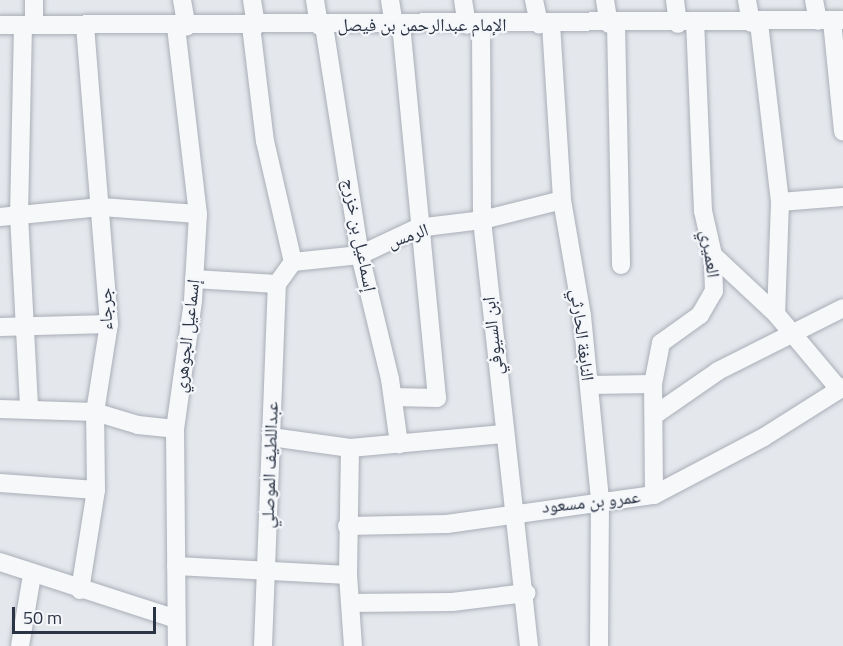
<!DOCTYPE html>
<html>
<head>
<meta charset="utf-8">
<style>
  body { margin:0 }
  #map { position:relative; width:843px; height:646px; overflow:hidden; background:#e4e7ec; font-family:"Titillium Web","Noto Naskh Arabic",sans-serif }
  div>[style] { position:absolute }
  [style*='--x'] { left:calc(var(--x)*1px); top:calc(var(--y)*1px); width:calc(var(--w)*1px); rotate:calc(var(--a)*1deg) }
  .roads { filter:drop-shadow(0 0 2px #a9aeb7) drop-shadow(0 0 2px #a9aeb7) }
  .minor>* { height:18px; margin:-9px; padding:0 9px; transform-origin:9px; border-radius:9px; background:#f7f8fa }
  span { translate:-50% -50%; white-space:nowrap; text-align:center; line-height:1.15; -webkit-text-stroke:4.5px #f4f6f9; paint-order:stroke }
  .street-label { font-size:18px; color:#2b3445 }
  .scale { position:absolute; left:12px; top:607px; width:144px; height:27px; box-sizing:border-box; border:3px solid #2b3445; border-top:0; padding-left:8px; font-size:18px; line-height:21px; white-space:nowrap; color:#2b3445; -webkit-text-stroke:4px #f4f6f9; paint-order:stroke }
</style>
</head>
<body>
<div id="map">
  <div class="roads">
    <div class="minor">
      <div style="--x:34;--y:0;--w:25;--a:90"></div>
      <div style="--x:182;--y:0;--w:27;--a:80"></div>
      <div style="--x:252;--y:0;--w:26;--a:81"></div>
      <div style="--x:315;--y:0;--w:26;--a:81"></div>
      <div style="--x:390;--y:0;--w:25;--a:81"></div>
      <div style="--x:463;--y:0;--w:25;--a:81"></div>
      <div style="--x:534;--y:0;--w:25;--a:78"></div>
      <div style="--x:605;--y:0;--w:24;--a:81"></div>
      <div style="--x:675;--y:0;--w:24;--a:83"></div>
      <div style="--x:747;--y:0;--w:23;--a:80"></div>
      <div style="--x:814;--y:0;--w:21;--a:79"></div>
      <div style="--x:832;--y:21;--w:111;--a:84.3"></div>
      <div style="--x:759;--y:23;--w:180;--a:83.3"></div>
      <div style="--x:780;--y:202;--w:112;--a:92"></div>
      <div style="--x:551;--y:24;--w:176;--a:86.4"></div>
      <div style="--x:562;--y:200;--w:118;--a:80.2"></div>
      <div style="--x:582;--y:316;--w:186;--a:84.4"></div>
      <div style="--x:600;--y:501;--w:145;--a:90.4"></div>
      <div style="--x:616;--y:24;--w:241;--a:88.8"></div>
      <div style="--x:0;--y:25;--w:843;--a:-0.34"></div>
      <div style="--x:23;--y:25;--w:190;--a:91.2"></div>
      <div style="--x:19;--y:215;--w:192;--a:87"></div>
      <div style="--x:481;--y:25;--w:195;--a:89.7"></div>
      <div style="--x:482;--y:220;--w:429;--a:83.7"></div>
      <div style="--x:251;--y:26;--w:116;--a:83.1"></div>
      <div style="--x:265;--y:141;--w:124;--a:77"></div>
      <div style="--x:324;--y:26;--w:232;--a:81.1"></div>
      <div style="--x:360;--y:255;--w:128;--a:76.4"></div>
      <div style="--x:390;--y:379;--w:66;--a:82.1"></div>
      <div style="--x:176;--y:27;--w:188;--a:83.3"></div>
      <div style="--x:198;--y:214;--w:87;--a:93.3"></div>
      <div style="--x:193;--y:301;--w:129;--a:98"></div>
      <div style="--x:175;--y:429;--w:217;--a:89.5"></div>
      <div style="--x:780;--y:202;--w:63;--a:-4.5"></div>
      <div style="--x:0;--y:217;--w:101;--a:-5.7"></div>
      <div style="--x:101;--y:207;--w:97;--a:4.1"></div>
      <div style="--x:713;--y:255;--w:86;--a:43.1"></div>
      <div style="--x:776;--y:314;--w:97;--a:50"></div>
      <div style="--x:194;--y:279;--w:83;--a:3.4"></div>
      <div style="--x:277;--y:284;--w:27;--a:-54"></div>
      <div style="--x:293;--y:262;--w:67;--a:-6"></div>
      <div style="--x:360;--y:255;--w:63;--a:-25.3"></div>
      <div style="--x:417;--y:228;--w:65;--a:-7"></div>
      <div style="--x:482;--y:220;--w:82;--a:-14"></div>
      <div style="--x:0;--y:327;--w:109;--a:-1.6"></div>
      <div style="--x:589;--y:385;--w:64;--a:-0.9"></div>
      <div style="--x:393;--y:397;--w:44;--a:1.3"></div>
      <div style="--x:437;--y:398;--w:375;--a:-95.5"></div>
      <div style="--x:0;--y:409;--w:95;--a:1.8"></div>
      <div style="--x:95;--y:412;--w:45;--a:16.8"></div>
      <div style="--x:138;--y:425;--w:37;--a:6"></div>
      <div style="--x:656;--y:414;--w:75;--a:-34.7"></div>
      <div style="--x:718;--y:371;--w:140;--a:-26.7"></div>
      <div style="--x:271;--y:437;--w:80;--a:7.9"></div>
      <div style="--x:350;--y:448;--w:154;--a:-5.2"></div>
      <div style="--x:350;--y:448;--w:127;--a:90.9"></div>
      <div style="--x:348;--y:575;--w:71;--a:86"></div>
      <div style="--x:0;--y:483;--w:96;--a:4.2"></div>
      <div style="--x:654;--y:495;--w:111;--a:-90.5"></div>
      <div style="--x:653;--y:384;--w:42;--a:-79"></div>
      <div style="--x:661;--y:343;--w:48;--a:-35.7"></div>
      <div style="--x:700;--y:315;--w:28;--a:-60"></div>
      <div style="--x:714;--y:291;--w:36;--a:-92"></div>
      <div style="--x:713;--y:255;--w:45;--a:-102.8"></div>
      <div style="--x:703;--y:211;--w:187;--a:-92.4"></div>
      <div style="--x:347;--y:526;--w:100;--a:-1.1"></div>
      <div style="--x:447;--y:524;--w:209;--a:-8"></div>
      <div style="--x:654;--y:495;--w:124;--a:-27.8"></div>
      <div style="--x:764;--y:437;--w:93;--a:-32.3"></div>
      <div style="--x:0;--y:562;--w:185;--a:17.9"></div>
      <div style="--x:176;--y:566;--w:172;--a:3"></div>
      <div style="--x:80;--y:590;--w:101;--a:-80.9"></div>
      <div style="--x:96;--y:490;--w:78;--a:-90.7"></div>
      <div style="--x:95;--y:412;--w:89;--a:-81"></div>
      <div style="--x:109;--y:324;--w:299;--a:-94.6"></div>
      <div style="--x:350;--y:603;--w:102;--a:-0.6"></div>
      <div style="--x:452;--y:602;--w:75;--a:-6.9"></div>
      <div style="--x:20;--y:646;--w:72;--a:-80.4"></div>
      <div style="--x:263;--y:646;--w:362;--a:-87.8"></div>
    </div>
  </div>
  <div class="street-label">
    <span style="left:422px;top:25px">الإمام عبدالرحمن بن فيصل</span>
    <span style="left:359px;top:235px;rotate:79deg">إسماعيل بن خزرج</span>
    <span style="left:408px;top:236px;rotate:-19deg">الرمس</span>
    <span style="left:710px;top:254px;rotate:82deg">العميري</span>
    <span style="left:106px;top:309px;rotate:-91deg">جرجاء</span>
    <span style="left:582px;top:335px;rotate:83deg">النابغة الحارثي</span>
    <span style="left:187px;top:336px;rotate:-83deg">إسماعيل الجوهري</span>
    <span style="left:493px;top:336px;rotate:-96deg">ابن السيوفي</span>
    <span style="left:270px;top:465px;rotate:-88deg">عبداللطيف الموصلي</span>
    <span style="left:591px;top:502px;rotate:-6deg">عمرو بن مسعود</span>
  </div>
  <div class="scale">50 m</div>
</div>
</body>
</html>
